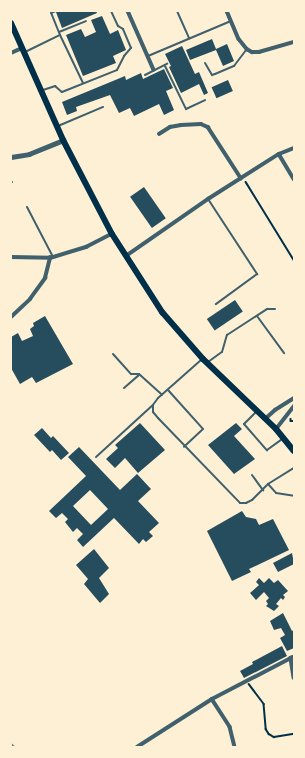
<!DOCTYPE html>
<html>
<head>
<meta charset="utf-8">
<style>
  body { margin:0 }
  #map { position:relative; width:305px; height:758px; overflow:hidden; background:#fdf0d5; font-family:"Asap Condensed",sans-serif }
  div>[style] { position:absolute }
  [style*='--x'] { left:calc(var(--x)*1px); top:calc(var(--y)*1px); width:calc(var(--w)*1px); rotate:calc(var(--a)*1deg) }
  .building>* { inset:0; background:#264d5e; transform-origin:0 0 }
  .path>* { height:1.5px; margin:-0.75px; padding:0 0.75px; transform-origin:0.75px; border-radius:0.75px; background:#003049 }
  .service>* { height:2px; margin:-1px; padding:0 1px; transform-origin:1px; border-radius:1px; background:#3f606c }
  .minor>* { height:3.5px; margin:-1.75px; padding:0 1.75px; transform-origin:1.75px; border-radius:1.75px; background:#3f606c }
  .tertiary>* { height:4.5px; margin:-2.25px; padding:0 2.25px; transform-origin:2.25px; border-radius:2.25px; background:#3f606c }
  .trunk>* { height:6px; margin:-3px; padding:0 3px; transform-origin:3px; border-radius:3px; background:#003049 }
  .rail>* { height:2px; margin:-1px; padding:0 1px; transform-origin:1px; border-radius:1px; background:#657d81 }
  span { translate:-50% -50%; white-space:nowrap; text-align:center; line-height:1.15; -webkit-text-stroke:3px #fdf0d5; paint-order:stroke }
  .frame { position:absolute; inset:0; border:12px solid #fdf0d5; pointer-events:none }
</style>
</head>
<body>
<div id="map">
  <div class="building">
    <div style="clip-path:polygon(60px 11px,96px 11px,97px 13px,62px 28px,56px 12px)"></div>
    <div style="clip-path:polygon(102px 16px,110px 34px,118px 30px,126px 50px,113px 56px,116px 63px,83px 76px,66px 35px,81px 29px,85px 37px,96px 32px,91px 20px)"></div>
    <div style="clip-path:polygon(212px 39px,216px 49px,227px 44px,234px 61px,223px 66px,216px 50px,190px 60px,186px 50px)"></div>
    <div style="clip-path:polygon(182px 46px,195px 74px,199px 72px,208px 93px,204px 95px,199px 84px,181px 93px,169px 67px,171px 66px,165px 54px)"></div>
    <div style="clip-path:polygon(164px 69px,173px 88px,166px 91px,174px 110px,164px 115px,159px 104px,134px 116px,130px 108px,119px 113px,110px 95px,76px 107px,77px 111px,67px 115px,62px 102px,125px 76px,126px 80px,141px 73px,143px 79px)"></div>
    <div style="left:228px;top:80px;width:12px;height:18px;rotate:66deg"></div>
    <div style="left:144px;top:187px;width:38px;height:17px;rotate:55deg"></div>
    <div style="left:235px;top:300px;width:14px;height:34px;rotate:56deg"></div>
    <div style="clip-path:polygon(45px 316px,73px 364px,36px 383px,32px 377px,20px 384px,11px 368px,11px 337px,18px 333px,22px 341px,33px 336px,30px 329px,34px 326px,33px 323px)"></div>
    <div style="clip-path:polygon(140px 423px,165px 450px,138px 473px,125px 458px,115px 468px,106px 459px,118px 448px,115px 445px)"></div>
    <div style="clip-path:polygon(236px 423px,242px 429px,234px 436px,255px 459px,234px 474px,208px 445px)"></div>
    <div style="clip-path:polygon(42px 428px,51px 438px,53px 436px,69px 453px,61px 460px,52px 450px,50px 452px,34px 435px)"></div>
    <div style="clip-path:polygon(evenodd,79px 447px,120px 490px,137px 474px,151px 489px,138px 501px,159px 523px,149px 532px,153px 536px,146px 542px,143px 539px,139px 544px,114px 518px,83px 547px,77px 540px,83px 534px,77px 528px,73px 532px,65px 522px,68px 519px,62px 513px,56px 518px,49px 511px,86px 476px,68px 457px,79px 447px,90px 490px,108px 509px,91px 525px,73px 506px,90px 490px)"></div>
    <div style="clip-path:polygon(242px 511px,246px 517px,256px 519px,259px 525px,273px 519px,289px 550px,249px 569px,251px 572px,232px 581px,207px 531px)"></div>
    <div style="clip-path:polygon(94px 549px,109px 568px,99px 578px,109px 594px,100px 603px,84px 584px,88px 579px,76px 565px)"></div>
    <div style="clip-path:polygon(292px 553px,294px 564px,278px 572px,273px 563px)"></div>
    <div style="clip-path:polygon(259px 578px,264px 583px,269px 578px,274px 583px,278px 580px,288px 591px,283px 595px,285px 597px,283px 600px,281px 598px,276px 604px,279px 606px,274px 611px,266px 606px,268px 604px,266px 601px,269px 598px,264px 592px,256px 600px,250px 593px,259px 585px,256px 582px)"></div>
    <div style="clip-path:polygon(283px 613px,292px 631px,294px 630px,294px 648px,287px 651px,280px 638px,285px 635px,281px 628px,274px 630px,270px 621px)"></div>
    <div style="clip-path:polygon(282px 646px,287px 656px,244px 678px,240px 671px,253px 664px,252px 662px)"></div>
  </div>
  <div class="path">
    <div style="--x:246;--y:182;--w:92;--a:58.4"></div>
    <div style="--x:291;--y:419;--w:2;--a:90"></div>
    <div style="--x:291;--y:421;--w:3;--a:0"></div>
    <div style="--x:249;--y:684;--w:25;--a:53"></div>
    <div style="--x:264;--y:704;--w:25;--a:85"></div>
    <div style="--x:266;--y:729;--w:6;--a:59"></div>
    <div style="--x:269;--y:734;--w:6;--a:31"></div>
    <div style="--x:274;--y:737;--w:20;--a:-9"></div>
  </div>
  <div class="service">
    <div style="--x:177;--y:11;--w:30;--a:66"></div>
    <div style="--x:59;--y:32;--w:29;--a:-22"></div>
    <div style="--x:60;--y:35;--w:53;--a:64.4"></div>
    <div style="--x:25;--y:52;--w:39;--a:-26"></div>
    <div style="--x:60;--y:35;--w:24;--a:-112"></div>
    <div style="--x:51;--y:13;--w:5;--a:-22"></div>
    <div style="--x:148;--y:56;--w:90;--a:-22.9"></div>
    <div style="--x:205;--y:63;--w:14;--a:60"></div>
    <div style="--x:212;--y:75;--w:3;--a:-18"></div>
    <div style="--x:215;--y:74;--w:21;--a:-23"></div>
    <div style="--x:234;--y:66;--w:21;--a:-53"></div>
    <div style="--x:165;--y:66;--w:48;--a:64"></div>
    <div style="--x:186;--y:109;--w:21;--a:-25"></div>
    <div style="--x:145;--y:75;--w:25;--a:-27"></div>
    <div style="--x:43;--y:90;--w:13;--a:-18"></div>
    <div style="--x:55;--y:86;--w:9;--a:41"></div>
    <div style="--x:62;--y:92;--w:59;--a:-21.8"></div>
    <div style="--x:117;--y:70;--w:16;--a:-63"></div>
    <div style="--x:124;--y:56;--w:11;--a:-49"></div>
    <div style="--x:131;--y:48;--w:21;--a:-113"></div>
    <div style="--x:123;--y:29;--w:6;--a:-149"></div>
    <div style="--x:118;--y:26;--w:17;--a:-115"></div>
    <div style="--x:58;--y:126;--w:49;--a:-22.9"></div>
    <div style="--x:11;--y:182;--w:1;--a:0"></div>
    <div style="--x:208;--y:199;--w:90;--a:56.8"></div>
    <div style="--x:257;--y:274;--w:51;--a:143.8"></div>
    <div style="--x:27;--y:207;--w:56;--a:62.5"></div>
    <div style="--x:257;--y:316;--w:46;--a:53.9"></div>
    <div style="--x:113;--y:354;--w:27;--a:48"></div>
    <div style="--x:131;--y:374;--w:8;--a:0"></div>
    <div style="--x:139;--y:374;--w:31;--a:42"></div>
    <div style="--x:201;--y:360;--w:57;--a:138.5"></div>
    <div style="--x:158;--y:398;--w:9;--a:126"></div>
    <div style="--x:153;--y:405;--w:7;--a:90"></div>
    <div style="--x:153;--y:412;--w:8;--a:50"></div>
    <div style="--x:158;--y:418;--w:118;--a:46"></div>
    <div style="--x:240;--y:503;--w:6;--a:0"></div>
    <div style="--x:246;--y:503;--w:7;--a:-27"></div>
    <div style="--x:252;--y:500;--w:23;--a:-45"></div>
    <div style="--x:268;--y:484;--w:31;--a:-32"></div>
    <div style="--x:208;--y:362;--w:17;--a:-36"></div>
    <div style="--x:222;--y:352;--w:18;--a:-74"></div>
    <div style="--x:227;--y:335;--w:48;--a:-33"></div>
    <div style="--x:267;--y:309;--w:8;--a:0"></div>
    <div style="--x:124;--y:388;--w:20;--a:-41"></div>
    <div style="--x:168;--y:390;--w:52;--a:48.1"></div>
    <div style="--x:203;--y:429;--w:26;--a:137"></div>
    <div style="--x:256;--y:412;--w:17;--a:135"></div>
    <div style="--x:244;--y:424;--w:35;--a:49"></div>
    <div style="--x:267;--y:450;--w:19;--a:-36"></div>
    <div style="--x:96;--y:457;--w:77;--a:-42.4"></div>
    <div style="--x:252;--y:475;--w:19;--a:54"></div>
    <div style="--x:268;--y:484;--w:12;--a:48"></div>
    <div style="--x:276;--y:493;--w:18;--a:9"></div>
  </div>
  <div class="minor">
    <div style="--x:128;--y:11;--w:64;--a:66.2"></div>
    <div style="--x:227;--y:11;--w:30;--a:67"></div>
    <div style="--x:239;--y:39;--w:13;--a:51"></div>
    <div style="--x:247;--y:49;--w:6;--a:31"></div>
    <div style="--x:252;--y:52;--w:7;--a:0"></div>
    <div style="--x:259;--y:52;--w:36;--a:-16"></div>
    <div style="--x:11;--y:53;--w:12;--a:-24"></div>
    <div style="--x:159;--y:134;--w:13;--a:-32"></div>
    <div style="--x:170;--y:127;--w:11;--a:-10"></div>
    <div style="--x:181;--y:125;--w:20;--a:-3"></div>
    <div style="--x:201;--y:124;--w:8;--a:23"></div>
    <div style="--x:208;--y:127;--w:61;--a:57.1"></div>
    <div style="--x:279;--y:154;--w:29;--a:59"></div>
    <div style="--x:126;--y:256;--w:100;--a:-34.8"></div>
    <div style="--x:208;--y:199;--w:84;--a:-32.4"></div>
    <div style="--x:279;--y:154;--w:16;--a:-22"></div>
    <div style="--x:11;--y:257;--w:39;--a:1"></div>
    <div style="--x:50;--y:258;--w:38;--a:-17"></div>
    <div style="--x:86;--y:247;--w:29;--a:-27"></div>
    <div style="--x:11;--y:317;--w:26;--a:-43"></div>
    <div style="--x:30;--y:299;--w:26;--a:-54"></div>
    <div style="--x:45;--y:278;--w:21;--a:-76"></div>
    <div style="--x:265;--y:419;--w:13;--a:-42"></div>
    <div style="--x:275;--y:410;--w:22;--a:-32"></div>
    <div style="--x:276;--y:429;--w:29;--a:-52"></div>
    <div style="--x:212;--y:699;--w:33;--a:57"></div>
    <div style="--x:230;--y:727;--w:21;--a:76"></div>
    <div style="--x:137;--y:747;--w:89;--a:-32.6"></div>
    <div style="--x:212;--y:699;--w:89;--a:-27.4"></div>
  </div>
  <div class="tertiary">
    <div style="--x:11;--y:157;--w:18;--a:-9"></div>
    <div style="--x:29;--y:154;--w:37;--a:-22"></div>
    <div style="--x:294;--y:657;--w:3;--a:162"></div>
    <div style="--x:291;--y:658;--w:19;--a:81"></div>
  </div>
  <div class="trunk">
    <div style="--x:11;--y:23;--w:128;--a:66"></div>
    <div style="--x:63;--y:140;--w:106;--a:62.5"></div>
    <div style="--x:112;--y:234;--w:93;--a:57.3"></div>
    <div style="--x:162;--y:312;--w:62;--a:48.9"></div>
    <div style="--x:203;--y:359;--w:101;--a:43.8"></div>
    <div style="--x:276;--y:429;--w:28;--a:51"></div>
  </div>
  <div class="rail">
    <div style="--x:11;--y:744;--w:4;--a:45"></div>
  </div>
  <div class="frame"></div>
</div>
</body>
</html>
